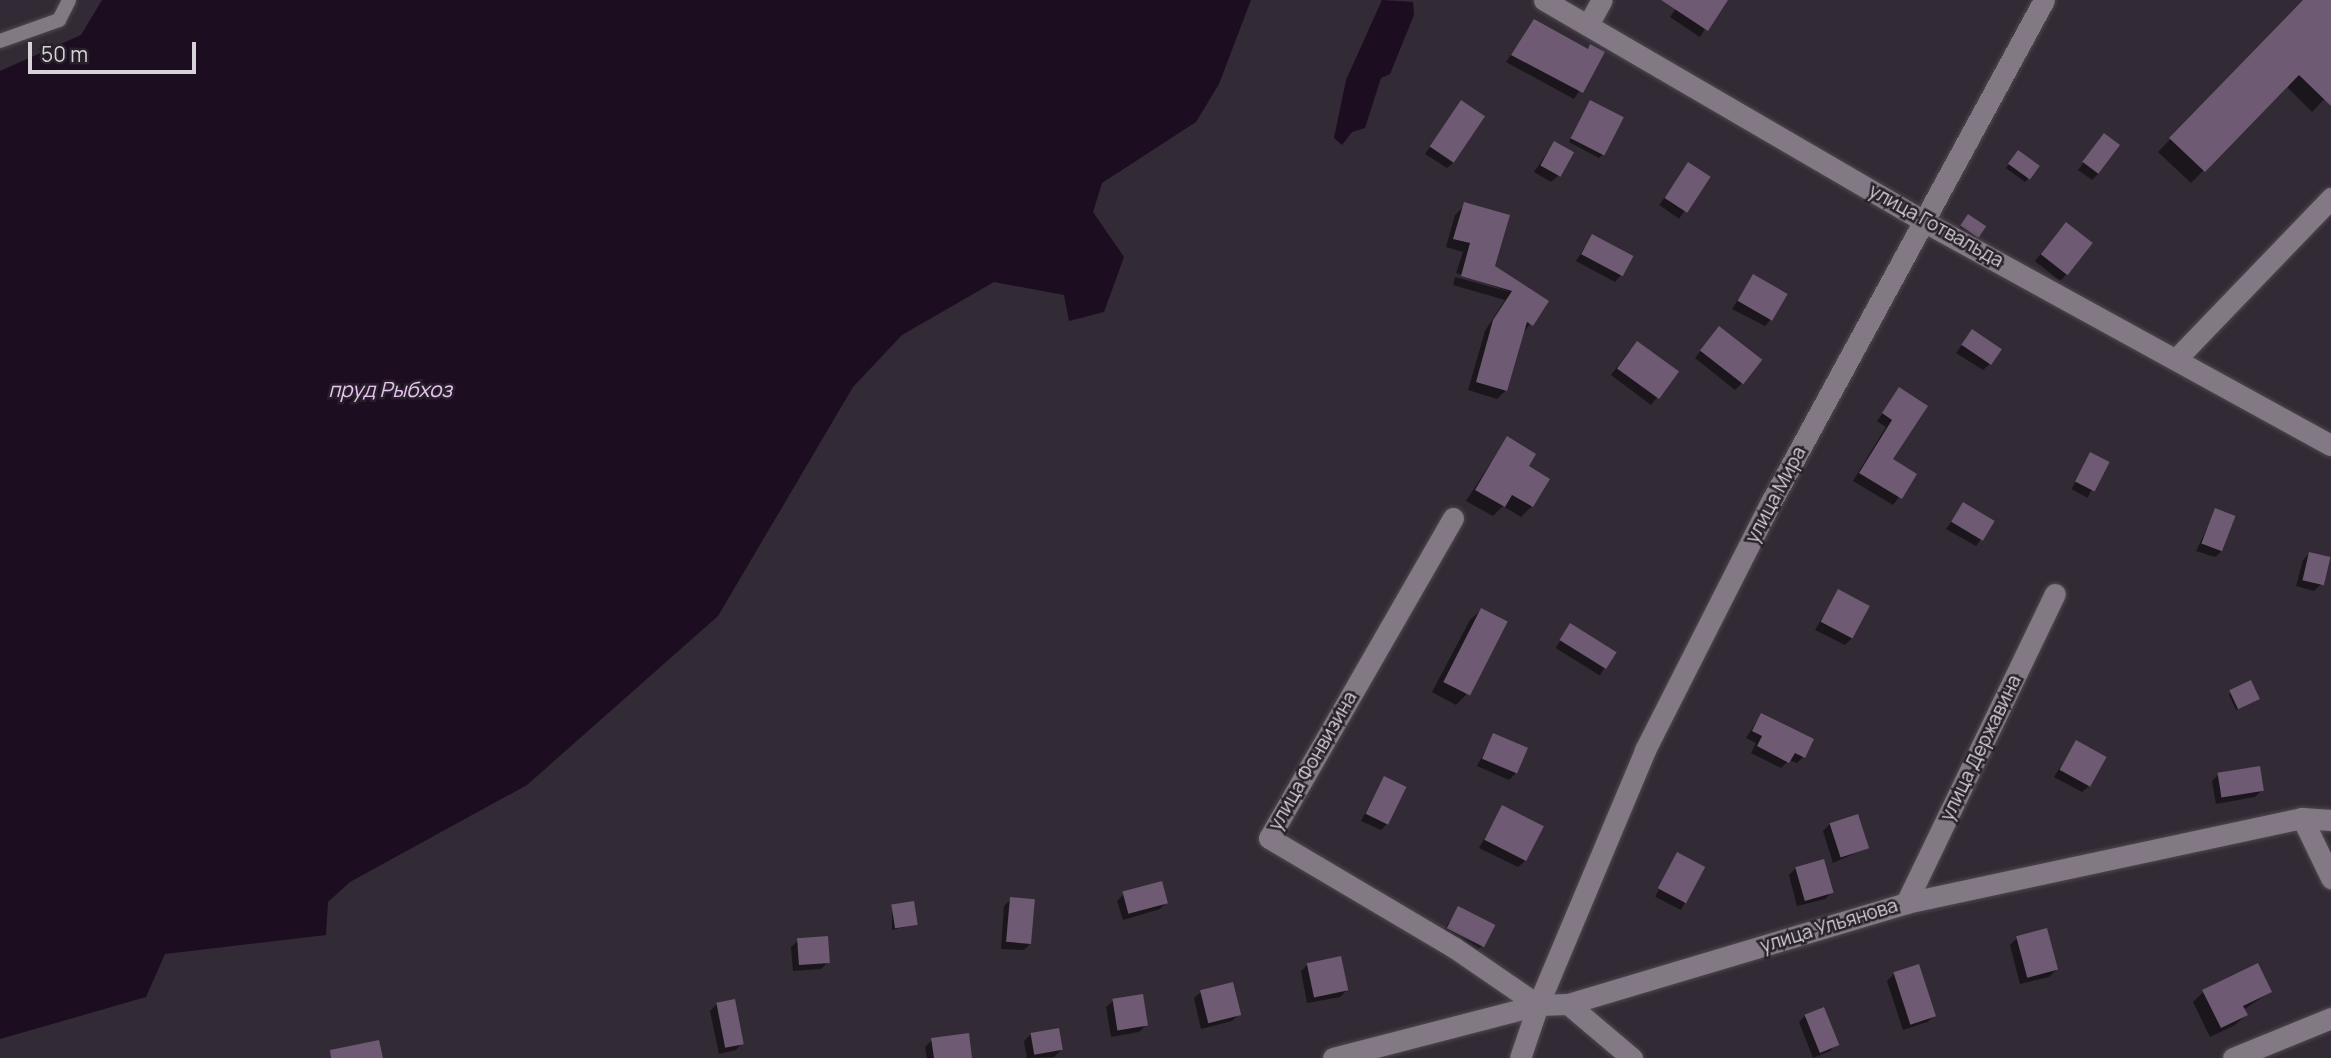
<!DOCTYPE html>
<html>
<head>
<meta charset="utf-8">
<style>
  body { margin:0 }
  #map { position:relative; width:2331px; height:1058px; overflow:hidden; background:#322a34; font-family:Manrope,sans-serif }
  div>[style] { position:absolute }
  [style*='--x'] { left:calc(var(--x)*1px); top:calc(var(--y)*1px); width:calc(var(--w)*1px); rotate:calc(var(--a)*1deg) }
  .water>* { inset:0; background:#1d0d21 }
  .shadow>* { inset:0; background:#0007; transform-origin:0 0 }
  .building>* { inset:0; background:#6e5a72; transform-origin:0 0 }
  .roads { filter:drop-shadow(0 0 2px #4f4850) drop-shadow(0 0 2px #4f4850) }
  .service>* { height:14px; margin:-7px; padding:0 7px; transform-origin:7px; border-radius:7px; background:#837985 }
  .minor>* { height:21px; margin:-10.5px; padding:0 10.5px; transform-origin:10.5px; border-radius:10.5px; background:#837985 }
  .tertiary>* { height:21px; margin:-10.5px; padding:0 10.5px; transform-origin:10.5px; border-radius:10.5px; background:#837985 }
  span { translate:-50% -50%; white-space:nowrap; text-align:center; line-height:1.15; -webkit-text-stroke:5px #28202a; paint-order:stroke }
  .street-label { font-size:19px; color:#d8d3d9 }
  .water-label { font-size:21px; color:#e8c3f1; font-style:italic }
  .scale { position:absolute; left:28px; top:42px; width:168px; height:32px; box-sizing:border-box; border:4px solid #d8d3d9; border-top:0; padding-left:9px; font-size:21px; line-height:24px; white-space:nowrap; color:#d8d3d9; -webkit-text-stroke:5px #28202a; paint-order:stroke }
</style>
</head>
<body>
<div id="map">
  <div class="water">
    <div style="clip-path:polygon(102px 0,1251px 0,1219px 84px,1196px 122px,1102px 183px,1093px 212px,1124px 257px,1104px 312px,1069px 321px,1064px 295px,994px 282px,902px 335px,853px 387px,718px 616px,527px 785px,350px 882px,328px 902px,326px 935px,165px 954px,146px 997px,0 1039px,0 71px,81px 35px)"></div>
    <div style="clip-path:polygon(1382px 0,1413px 2px,1414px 15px,1390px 74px,1381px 78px,1365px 128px,1352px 132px,1342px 145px,1334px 138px,1346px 80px)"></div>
  </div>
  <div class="shadow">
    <div style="clip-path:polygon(1682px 0,1722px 0,1700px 37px,1670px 17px)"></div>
    <div style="clip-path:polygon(2305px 0,2331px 0,2331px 92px,2312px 112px,2286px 86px,2191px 183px,2158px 152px)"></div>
    <div style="clip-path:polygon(1534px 21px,1587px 50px,1603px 53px,1574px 99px,1506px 62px)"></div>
    <div style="clip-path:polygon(1462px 102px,1454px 162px,1447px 168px,1425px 154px)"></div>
    <div style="clip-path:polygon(1588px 105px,1602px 155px,1599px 158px,1569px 142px)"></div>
    <div style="clip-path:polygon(2104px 136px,2099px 173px,2092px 180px,2078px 170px)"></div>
    <div style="clip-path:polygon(1554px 143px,1558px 176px,1551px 182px,1534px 172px)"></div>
    <div style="clip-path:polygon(2016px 156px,2028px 179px,2025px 182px,2006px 168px)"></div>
    <div style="left:1688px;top:164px;width:24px;height:50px;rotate:35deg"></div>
    <div style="clip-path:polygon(1464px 206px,1493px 267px,1547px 302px,1523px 333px,1506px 390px,1497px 399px,1468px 390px,1485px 331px,1505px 300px,1453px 285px,1455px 277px,1513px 293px,1456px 273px,1463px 252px,1446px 247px,1455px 215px)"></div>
    <div style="clip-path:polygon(1965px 219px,1977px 236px,1974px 238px,1958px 230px)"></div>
    <div style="clip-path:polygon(2059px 231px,2067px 274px,2060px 281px,2035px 261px)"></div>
    <div style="clip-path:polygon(1592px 236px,1621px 275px,1615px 282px,1576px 261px)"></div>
    <div style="clip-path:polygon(1753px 276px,1771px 319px,1765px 326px,1732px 309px)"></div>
    <div style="clip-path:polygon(1972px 332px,1990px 364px,1983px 370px,1956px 353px)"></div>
    <div style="clip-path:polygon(1713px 335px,1742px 383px,1735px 390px,1695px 358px)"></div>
    <div style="clip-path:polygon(1630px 350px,1677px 372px,1651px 405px,1611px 375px)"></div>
    <div style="clip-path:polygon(1899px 390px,1891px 460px,1915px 475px,1893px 505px,1853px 481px,1886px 427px,1877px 421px)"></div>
    <div style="clip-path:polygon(1507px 438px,1527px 467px,1532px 506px,1521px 517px,1503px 506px,1493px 516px,1466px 501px)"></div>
    <div style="left:2091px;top:454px;width:18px;height:40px;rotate:29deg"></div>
    <div style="clip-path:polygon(1963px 505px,1993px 522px,1976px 546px,1946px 529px)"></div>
    <div style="clip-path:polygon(2216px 510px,2222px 551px,2215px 557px,2196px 551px)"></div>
    <div style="clip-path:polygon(2310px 553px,2321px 584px,2314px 591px,2296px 586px,2303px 560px)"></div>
    <div style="clip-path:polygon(1838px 591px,1852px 638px,1845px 645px,1815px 630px)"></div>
    <div style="clip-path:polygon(1481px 610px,1466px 695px,1456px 705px,1432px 692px,1470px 620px)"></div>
    <div style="left:1570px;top:625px;width:52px;height:27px;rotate:32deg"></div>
    <div style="clip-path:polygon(2231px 692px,2255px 701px,2236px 710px,2229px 695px)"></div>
    <div style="clip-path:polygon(1761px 715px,1804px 756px,1797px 763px,1789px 760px,1781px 768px,1751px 753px,1756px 743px,1746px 738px)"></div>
    <div style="clip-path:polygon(1494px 735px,1516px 773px,1509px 780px,1477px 766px)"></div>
    <div style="clip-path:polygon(2076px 742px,2089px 786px,2082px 792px,2054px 777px)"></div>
    <div style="clip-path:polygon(2219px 774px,2262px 790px,2255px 797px,2216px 804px,2212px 781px)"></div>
    <div style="clip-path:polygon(1384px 778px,1388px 823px,1381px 830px,1361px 821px)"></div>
    <div style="clip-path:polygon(1502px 807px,1525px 861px,1518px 867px,1479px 848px)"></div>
    <div style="clip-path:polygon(1830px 824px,1867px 848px,1833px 863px,1823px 831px)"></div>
    <div style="left:1677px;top:854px;width:29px;height:48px;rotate:27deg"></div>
    <div style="clip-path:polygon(1796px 868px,1832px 892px,1825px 899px,1797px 906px,1789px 875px)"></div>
    <div style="clip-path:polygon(1124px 894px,1166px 903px,1160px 909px,1123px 920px,1117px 901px)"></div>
    <div style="clip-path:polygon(1011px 899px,1031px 943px,1024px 950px,1001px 949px,1004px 906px)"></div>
    <div style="clip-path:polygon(892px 906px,916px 924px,892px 930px)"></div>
    <div style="clip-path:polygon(1458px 908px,1482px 946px,1475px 952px,1441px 935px)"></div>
    <div style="clip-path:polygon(2017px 938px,2056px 970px,2049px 977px,2020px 984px,2010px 945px)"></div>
    <div style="clip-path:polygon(798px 941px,828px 962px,821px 969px,793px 971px,791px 947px)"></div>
    <div style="clip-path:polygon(1308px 964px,1347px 990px,1340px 997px,1307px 1003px,1301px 971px)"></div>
    <div style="clip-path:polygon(1894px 974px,1934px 1016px,1927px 1022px,1903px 1030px,1887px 981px)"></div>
    <div style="clip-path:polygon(2204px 991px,2270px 992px,2243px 1010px,2246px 1015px,2235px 1025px,2210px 1037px,2193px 1002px)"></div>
    <div style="clip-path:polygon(1201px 992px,1239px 1014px,1232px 1021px,1201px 1029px,1194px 998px)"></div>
    <div style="clip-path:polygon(1113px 1001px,1146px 1025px,1139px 1032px,1111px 1037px,1106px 1007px)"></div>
    <div style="clip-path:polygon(717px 1004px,742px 1043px,736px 1050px,719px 1054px,710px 1011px)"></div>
    <div style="clip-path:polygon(1805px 1016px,1837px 1044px,1830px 1051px,1813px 1058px,1799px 1022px)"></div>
    <div style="clip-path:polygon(1031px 1034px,1061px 1050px,1054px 1057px,1027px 1058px,1024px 1041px)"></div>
    <div style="clip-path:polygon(932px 1040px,970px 1058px,927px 1058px,925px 1047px)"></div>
  </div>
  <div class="building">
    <div style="clip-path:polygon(1661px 0,1728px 0,1708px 31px)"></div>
    <div style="clip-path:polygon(2303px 0,2331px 0,2331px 106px,2299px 75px,2205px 172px,2169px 138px)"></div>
    <div style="clip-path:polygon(1534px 19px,1588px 49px,1590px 44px,1605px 52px,1583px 93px,1511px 55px)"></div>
    <div style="left:1461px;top:100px;width:29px;height:56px;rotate:34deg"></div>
    <div style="left:1590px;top:100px;width:38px;height:43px;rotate:27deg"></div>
    <div style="left:2104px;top:133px;width:20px;height:36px;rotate:37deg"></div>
    <div style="left:1554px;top:141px;width:23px;height:28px;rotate:29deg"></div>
    <div style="left:2018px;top:150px;width:27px;height:17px;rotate:36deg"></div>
    <div style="left:1688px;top:162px;width:27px;height:43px;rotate:33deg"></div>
    <div style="clip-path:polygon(1464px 202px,1510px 215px,1495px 266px,1549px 301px,1533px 326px,1527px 322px,1507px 391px,1476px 382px,1493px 320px,1512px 291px,1461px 276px,1470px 243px,1453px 239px)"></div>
    <div style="left:1968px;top:214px;width:22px;height:14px;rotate:34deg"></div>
    <div style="left:2066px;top:222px;width:34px;height:41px;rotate:38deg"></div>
    <div style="left:1592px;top:234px;width:47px;height:23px;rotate:28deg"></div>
    <div style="left:1753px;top:274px;width:40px;height:31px;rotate:30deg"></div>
    <div style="left:1719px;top:326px;width:55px;height:31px;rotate:38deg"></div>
    <div style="left:1972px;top:329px;width:36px;height:19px;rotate:34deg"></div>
    <div style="left:1637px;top:341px;width:52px;height:34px;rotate:36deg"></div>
    <div style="clip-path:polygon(1899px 387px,1928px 406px,1893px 459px,1917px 474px,1902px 499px,1859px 473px,1892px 420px,1882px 413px)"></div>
    <div style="clip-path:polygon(1507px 436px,1536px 454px,1529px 466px,1550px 479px,1533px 507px,1512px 495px,1505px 507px,1475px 490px)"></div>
    <div style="left:2090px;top:452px;width:22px;height:33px;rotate:27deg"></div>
    <div style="left:1963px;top:502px;width:37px;height:23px;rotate:31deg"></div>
    <div style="left:2215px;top:508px;width:22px;height:38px;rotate:21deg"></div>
    <div style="left:2309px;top:552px;width:22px;height:29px;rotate:13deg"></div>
    <div style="left:1838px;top:589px;width:36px;height:37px;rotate:28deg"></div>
    <div style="left:1481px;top:608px;width:30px;height:83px;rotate:27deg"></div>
    <div style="left:1570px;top:623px;width:55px;height:20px;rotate:32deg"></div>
    <div style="left:2251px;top:680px;width:21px;height:24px;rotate:65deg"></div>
    <div style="clip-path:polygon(1761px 713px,1814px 739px,1805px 758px,1795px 753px,1789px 763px,1757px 746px,1762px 736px,1752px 731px)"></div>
    <div style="left:1493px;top:733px;width:38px;height:28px;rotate:23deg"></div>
    <div style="left:2076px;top:740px;width:35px;height:34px;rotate:29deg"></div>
    <div style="left:2260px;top:766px;width:25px;height:43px;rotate:81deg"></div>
    <div style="left:1384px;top:776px;width:25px;height:42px;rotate:26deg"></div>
    <div style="left:1502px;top:805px;width:47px;height:39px;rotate:27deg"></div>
    <div style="left:1858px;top:814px;width:36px;height:30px;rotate:72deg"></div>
    <div style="left:1677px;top:852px;width:32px;height:41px;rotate:28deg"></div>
    <div style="left:1824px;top:859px;width:35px;height:30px;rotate:74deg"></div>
    <div style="left:1162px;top:881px;width:23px;height:41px;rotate:75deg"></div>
    <div style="left:1010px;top:897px;width:25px;height:45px;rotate:5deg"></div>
    <div style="left:914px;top:901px;width:24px;height:23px;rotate:81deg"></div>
    <div style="left:1458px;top:906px;width:42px;height:25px;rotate:27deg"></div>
    <div style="left:2047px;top:928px;width:43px;height:32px;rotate:75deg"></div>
    <div style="left:828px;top:936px;width:27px;height:31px;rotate:86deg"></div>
    <div style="left:1341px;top:956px;width:35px;height:35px;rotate:78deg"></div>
    <div style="clip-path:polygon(2258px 963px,2272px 992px,2243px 1006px,2248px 1015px,2221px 1028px,2202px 990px)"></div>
    <div style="left:1919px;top:964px;width:55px;height:27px;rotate:72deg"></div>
    <div style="left:1233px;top:982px;width:34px;height:34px;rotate:76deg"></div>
    <div style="left:1143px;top:994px;width:32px;height:31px;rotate:81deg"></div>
    <div style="left:735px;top:999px;width:46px;height:19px;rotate:79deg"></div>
    <div style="left:1824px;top:1007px;width:41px;height:21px;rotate:68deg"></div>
    <div style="left:1059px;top:1028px;width:22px;height:29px;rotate:80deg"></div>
    <div style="clip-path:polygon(969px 1033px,972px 1058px,934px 1058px,931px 1038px)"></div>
    <div style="clip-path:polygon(379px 1040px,383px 1058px,331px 1058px,330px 1050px)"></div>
  </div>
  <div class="roads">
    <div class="service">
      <div style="--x:0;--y:41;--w:63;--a:-19.6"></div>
      <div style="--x:59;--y:20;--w:22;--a:-63"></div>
    </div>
    <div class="minor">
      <div style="--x:1544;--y:0;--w:439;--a:30.2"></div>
      <div style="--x:1923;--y:221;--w:465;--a:28.8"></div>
      <div style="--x:1589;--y:23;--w:26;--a:-61"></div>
      <div style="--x:2178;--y:357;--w:221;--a:-46.1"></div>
      <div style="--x:1453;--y:518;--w:369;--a:119.9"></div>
      <div style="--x:1269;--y:838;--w:216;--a:30.6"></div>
      <div style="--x:1455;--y:948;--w:101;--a:34.5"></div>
      <div style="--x:2302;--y:818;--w:67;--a:64.2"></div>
      <div style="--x:1906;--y:903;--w:343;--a:-64.3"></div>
      <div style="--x:1568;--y:1004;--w:84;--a:40.2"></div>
      <div style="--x:1538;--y:1005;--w:30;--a:-2"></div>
      <div style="--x:1568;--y:1004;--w:353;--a:-16.6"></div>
      <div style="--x:1906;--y:903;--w:405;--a:-12.1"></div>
      <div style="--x:2302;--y:818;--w:29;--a:4"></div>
      <div style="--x:1520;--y:1058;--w:56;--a:-71.2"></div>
      <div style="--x:2233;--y:1058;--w:106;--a:-22.2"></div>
    </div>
    <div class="tertiary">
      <div style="--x:1333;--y:1058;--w:212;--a:-14.5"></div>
      <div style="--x:1538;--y:1005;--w:277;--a:-67.2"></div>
      <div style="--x:1645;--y:750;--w:278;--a:-63.1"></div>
      <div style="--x:1771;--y:502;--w:571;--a:-61.46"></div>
    </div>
  </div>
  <div class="street-label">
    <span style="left:1936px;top:226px;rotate:29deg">улица Готвальда</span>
    <span style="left:1776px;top:495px;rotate:-62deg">улица Мира</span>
    <span style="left:1981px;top:748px;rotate:-64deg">улица Державина</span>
    <span style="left:1313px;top:761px;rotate:-60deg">улица Фонвизина</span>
    <span style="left:1829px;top:926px;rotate:-17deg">улица Ульянова</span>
  </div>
  <div class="water-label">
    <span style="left:390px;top:389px">пруд Рыбхоз</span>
  </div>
  <div class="scale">50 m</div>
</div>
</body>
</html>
